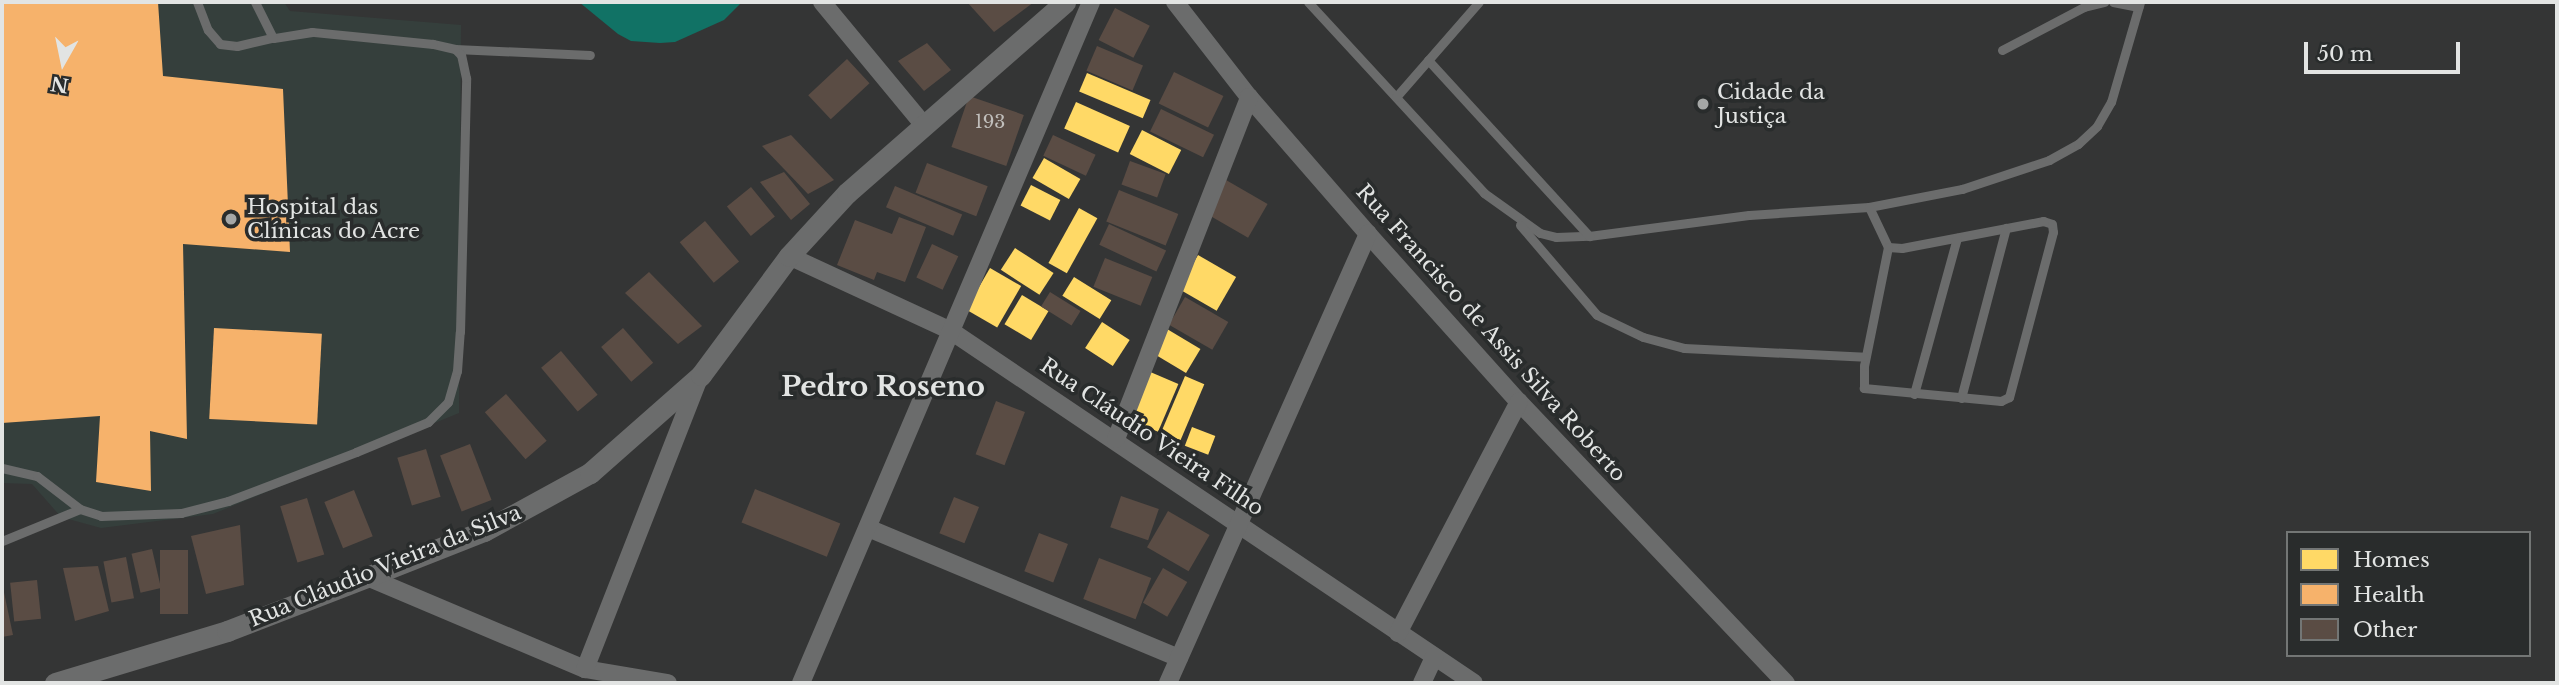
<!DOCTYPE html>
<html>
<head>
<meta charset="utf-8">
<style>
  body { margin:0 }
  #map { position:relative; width:2559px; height:685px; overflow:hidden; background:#343535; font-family:"Libre Baskerville",serif }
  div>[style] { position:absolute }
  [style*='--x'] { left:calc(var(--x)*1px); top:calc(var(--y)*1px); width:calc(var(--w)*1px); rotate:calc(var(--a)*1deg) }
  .built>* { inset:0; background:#353f3c }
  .forest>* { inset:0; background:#117265 }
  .homes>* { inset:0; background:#ffd966; transform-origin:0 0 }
  .health>* { inset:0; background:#f6b26b; transform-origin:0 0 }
  .building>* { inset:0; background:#5a4c44; transform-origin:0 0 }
  .service>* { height:9px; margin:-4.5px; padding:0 4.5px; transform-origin:4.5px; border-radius:4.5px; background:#6b6c6c }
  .minor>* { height:18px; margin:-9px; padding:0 9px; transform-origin:9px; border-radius:9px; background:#6b6c6c }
  .tertiary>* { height:21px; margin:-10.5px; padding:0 10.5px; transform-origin:10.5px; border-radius:10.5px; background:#6b6c6c }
  .dots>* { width:19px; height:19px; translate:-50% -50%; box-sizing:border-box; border:4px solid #292c2c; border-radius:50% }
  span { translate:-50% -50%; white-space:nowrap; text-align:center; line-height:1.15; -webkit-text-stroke:7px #292c2c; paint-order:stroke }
  .number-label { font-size:18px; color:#c0bebb }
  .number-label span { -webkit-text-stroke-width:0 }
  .poi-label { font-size:21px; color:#e2e4e3 }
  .left { translate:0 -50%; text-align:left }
  .street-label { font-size:21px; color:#e2e4e3 }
  .district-label { font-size:28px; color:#e2e4e3; font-weight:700 }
  .frame { position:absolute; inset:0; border:4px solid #e2e4e3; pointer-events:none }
  .legend { position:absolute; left:2286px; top:531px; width:245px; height:126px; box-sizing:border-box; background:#292c2c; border:2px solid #737675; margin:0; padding:9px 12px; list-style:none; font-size:21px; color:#e2e4e3 }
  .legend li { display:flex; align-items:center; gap:14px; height:35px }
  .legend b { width:35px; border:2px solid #737675 }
  .north { position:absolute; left:28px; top:28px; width:70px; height:70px; -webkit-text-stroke:5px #292c2c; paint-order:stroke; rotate:189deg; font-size:19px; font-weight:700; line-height:28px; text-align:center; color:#e2e4e3 }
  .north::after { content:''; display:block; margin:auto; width:24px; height:32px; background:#e2e4e3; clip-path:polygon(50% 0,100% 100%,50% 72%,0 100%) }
  .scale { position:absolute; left:2304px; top:42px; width:156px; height:32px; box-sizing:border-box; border:4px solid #e2e4e3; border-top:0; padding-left:9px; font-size:21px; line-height:24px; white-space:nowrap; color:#e2e4e3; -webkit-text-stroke:5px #292c2c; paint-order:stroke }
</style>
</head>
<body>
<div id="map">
  <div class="built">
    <div style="clip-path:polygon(2px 2px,284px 2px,290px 11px,461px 25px,459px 413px,213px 514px,101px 528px,61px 517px,32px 484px,2px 483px)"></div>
  </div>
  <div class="forest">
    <div style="clip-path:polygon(579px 2px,742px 2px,724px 20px,675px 42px,660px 43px,631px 41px,618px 34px)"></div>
  </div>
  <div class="homes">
    <div style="left:1087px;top:73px;width:69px;height:20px;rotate:23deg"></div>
    <div style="left:1076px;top:102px;width:59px;height:29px;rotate:24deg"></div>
    <div style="left:1142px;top:130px;width:44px;height:27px;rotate:27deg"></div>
    <div style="left:1044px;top:158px;width:42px;height:23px;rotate:30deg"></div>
    <div style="left:1031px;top:185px;width:33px;height:23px;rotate:27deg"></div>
    <div style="left:1079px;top:208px;width:21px;height:63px;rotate:29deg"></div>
    <div style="left:1015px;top:248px;width:46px;height:26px;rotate:33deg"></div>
    <div style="left:1198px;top:255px;width:44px;height:39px;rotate:30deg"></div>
    <div style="left:990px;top:268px;width:36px;height:48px;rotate:30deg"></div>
    <div style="left:1074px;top:277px;width:44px;height:22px;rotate:32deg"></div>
    <div style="left:1022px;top:295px;width:31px;height:34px;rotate:31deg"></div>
    <div style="left:1102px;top:322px;width:33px;height:31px;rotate:33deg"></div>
    <div style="left:1167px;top:329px;width:39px;height:28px;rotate:31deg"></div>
    <div style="left:1148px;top:371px;width:33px;height:52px;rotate:23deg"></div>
    <div style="left:1185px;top:376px;width:21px;height:61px;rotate:23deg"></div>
    <div style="left:1192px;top:427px;width:25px;height:20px;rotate:21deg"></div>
  </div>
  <div class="health">
    <div style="clip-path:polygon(2px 2px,158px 2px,163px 76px,283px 89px,290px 252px,183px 244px,187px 439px,150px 431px,151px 491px,96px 482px,100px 416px,2px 423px)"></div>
    <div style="left:214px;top:328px;width:108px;height:91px;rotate:3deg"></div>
  </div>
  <div class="building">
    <div style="clip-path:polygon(967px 2px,1034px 2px,994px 32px)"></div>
    <div style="left:1115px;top:8px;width:39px;height:36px;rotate:27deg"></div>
    <div style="clip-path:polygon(927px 43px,951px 70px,924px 91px,898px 61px)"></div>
    <div style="left:1097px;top:46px;width:50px;height:27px;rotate:23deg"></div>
    <div style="left:847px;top:59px;width:33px;height:53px;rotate:47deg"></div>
    <div style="left:1174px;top:72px;width:55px;height:35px;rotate:26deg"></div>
    <div style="left:969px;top:96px;width:58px;height:54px;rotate:19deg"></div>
    <div style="left:1161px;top:109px;width:59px;height:25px;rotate:26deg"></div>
    <div style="clip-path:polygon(791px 135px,834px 180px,808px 194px,762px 146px)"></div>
    <div style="left:1053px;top:135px;width:47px;height:23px;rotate:25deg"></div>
    <div style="left:1130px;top:161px;width:38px;height:25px;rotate:20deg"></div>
    <div style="left:927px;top:163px;width:65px;height:32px;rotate:21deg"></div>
    <div style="clip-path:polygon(784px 172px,810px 204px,791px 220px,760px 182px)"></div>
    <div style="left:1226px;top:180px;width:48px;height:39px;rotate:30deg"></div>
    <div style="left:895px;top:186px;width:73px;height:23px;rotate:23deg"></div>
    <div style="left:751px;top:187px;width:38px;height:31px;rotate:51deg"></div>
    <div style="left:1119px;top:190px;width:64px;height:34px;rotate:22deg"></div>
    <div style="clip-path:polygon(899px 217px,926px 227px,905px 282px,877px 272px,874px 280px,837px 265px,855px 220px,892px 234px)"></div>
    <div style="left:705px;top:221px;width:53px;height:33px;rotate:50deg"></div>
    <div style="left:1109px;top:224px;width:63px;height:23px;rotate:25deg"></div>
    <div style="left:932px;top:244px;width:29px;height:37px;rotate:25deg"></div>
    <div style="left:1105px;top:258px;width:51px;height:31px;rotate:22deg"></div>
    <div style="clip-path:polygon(649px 272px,702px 326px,678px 344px,625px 293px)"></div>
    <div style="left:1050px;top:292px;width:36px;height:17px;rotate:32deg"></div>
    <div style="left:1185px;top:297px;width:50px;height:32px;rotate:30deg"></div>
    <div style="left:623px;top:328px;width:46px;height:29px;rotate:49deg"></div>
    <div style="left:561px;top:351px;width:57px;height:26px;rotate:50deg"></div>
    <div style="left:506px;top:394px;width:62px;height:28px;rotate:49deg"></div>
    <div style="left:996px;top:401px;width:31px;height:57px;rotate:21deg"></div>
    <div style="left:470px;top:444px;width:60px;height:32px;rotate:69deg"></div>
    <div style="left:426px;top:449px;width:50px;height:30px;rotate:73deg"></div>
    <div style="left:755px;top:489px;width:92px;height:36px;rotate:22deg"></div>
    <div style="left:354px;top:490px;width:50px;height:32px;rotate:68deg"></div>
    <div style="left:1121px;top:496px;width:40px;height:33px;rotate:19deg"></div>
    <div style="left:954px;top:497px;width:27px;height:39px;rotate:22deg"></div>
    <div style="left:307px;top:498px;width:59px;height:28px;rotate:73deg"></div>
    <div style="left:1168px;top:511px;width:48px;height:42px;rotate:30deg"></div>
    <div style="clip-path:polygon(240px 525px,244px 585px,206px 594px,191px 536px)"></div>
    <div style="left:1039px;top:533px;width:31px;height:41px;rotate:21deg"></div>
    <div style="left:152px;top:549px;width:40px;height:21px;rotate:77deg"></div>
    <div style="left:160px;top:550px;width:28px;height:64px"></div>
    <div style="left:126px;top:557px;width:42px;height:23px;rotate:79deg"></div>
    <div style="left:1099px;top:558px;width:56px;height:44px;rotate:21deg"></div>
    <div style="clip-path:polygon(98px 566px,109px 611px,75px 621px,63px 568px)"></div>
    <div style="left:1163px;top:568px;width:28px;height:40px;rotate:30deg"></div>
    <div style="left:37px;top:580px;width:39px;height:27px;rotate:84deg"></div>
    <div style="clip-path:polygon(2px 583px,13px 635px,2px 637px)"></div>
  </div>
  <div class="service">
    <div style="--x:197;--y:2;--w:30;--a:69"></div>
    <div style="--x:208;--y:30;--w:18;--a:49"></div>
    <div style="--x:220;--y:44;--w:17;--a:7"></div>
    <div style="--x:237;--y:46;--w:37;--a:-13"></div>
    <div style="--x:1308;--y:2;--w:260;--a:47.3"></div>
    <div style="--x:1484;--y:193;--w:69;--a:35.5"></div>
    <div style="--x:1540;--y:233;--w:16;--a:14"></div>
    <div style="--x:1556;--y:237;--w:33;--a:-2"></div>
    <div style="--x:1589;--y:236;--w:161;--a:-7.5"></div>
    <div style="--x:1749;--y:215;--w:120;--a:-3.8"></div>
    <div style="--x:1869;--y:207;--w:95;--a:-11"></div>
    <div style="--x:1962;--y:189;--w:92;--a:-18.4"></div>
    <div style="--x:2049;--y:160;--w:33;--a:-29"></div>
    <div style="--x:2078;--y:144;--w:26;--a:-43"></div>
    <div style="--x:2097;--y:126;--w:28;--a:-60"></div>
    <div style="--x:2111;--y:102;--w:104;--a:-73.8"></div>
    <div style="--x:2113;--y:2;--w:26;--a:11"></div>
    <div style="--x:455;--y:49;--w:135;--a:2.5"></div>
    <div style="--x:2002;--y:50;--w:93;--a:-27.7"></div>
    <div style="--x:2084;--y:7;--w:21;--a:-14"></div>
    <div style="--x:1428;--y:60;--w:239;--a:47.5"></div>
    <div style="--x:1396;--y:97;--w:126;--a:-48.9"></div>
    <div style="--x:1869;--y:207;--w:44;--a:64.6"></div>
    <div style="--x:1888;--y:247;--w:14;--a:4"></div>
    <div style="--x:1902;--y:248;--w:144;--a:-10.8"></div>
    <div style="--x:2043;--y:221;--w:9;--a:18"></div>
    <div style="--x:2052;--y:224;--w:8;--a:83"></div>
    <div style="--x:2053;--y:232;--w:171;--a:104.9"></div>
    <div style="--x:2009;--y:397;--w:9;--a:153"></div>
    <div style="--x:2001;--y:401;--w:138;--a:-174.6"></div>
    <div style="--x:1864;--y:388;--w:22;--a:-90"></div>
    <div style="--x:1864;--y:366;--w:121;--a:-78.6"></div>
    <div style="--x:1520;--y:225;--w:118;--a:49.5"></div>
    <div style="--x:1597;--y:315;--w:51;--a:25.6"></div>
    <div style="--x:1643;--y:337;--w:42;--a:15"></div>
    <div style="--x:1684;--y:348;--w:181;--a:2.8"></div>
    <div style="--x:1914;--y:394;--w:162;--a:-74.6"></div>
    <div style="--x:1961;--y:398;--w:176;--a:-75.2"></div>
    <div style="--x:2;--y:468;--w:36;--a:13"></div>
    <div style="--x:37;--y:476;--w:54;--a:37.5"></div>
    <div style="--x:80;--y:509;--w:22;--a:18"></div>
    <div style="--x:101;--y:516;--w:80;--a:-2.1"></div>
    <div style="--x:181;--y:513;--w:49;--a:-14.3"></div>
    <div style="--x:228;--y:501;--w:137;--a:-20.9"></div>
    <div style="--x:356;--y:452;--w:78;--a:-22.6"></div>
    <div style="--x:428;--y:422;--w:28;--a:-45"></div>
    <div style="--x:448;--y:402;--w:32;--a:-74"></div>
    <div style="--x:457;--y:371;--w:39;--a:-86"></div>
    <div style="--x:460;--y:332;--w:254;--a:-88.6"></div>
    <div style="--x:466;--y:78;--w:24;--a:-102"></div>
    <div style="--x:461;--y:55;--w:8;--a:-135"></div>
    <div style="--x:455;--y:49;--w:23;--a:-167"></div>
    <div style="--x:433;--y:44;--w:122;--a:-174.3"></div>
    <div style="--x:312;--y:32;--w:39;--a:171"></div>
    <div style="--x:273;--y:38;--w:40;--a:-116.6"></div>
    <div style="--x:2;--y:541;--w:84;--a:-22.3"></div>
  </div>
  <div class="minor">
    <div style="--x:822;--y:2;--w:158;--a:50.4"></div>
    <div style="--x:1175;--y:2;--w:120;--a:52.1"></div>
    <div style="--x:1249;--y:97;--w:181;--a:49"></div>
    <div style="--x:1368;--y:234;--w:226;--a:48.1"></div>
    <div style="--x:1519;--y:402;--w:388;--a:46.5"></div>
    <div style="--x:789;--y:256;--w:179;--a:24.8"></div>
    <div style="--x:951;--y:331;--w:630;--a:33.94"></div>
    <div style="--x:1116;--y:439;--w:367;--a:-68.7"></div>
    <div style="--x:868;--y:528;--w:337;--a:22.7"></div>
    <div style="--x:367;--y:577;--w:237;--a:22.9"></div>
    <div style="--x:585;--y:669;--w:84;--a:9.6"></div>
    <div style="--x:1398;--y:633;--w:261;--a:-62.4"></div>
    <div style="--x:585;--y:669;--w:315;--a:-68.6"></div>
    <div style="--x:801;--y:683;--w:740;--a:-66.93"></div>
    <div style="--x:1168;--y:683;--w:492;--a:-66"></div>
    <div style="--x:1422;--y:683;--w:29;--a:-65"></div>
  </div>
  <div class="tertiary">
    <div style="--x:55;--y:683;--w:180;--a:-16.8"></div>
    <div style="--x:227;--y:631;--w:150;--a:-21.1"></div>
    <div style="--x:367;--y:577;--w:126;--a:-21.5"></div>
    <div style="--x:484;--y:531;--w:121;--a:-28.7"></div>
    <div style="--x:590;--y:473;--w:148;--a:-41.4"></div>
    <div style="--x:701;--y:375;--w:148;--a:-53.5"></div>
    <div style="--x:789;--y:256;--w:86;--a:-47.4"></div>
    <div style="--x:847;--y:193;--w:290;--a:-41.2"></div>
  </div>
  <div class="dots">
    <div style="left:1703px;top:104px;background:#a5a7a6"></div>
    <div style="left:231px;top:219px;background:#a5a7a6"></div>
  </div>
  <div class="number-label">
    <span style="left:990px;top:122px">193</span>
  </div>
  <div class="poi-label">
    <span class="left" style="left:1717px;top:104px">Cidade da<br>Justiça</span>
    <span class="left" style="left:247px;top:219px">Hospital das<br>Clínicas do Acre</span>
  </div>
  <div class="street-label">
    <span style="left:1491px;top:333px;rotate:48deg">Rua Francisco de Assis Silva Roberto</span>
    <span style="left:1152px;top:437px;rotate:34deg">Rua Cláudio Vieira Filho</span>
    <span style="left:385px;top:566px;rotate:-22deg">Rua Cláudio Vieira da Silva</span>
  </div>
  <div class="district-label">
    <span style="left:883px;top:387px">Pedro Roseno</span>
  </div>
  <div class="frame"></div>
  <ul class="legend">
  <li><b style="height:19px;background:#ffd966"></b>Homes</li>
  <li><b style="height:19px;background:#f6b26b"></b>Health</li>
  <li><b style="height:19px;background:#5a4c44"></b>Other</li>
  </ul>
  <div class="north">N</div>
  <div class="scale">50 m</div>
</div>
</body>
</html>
